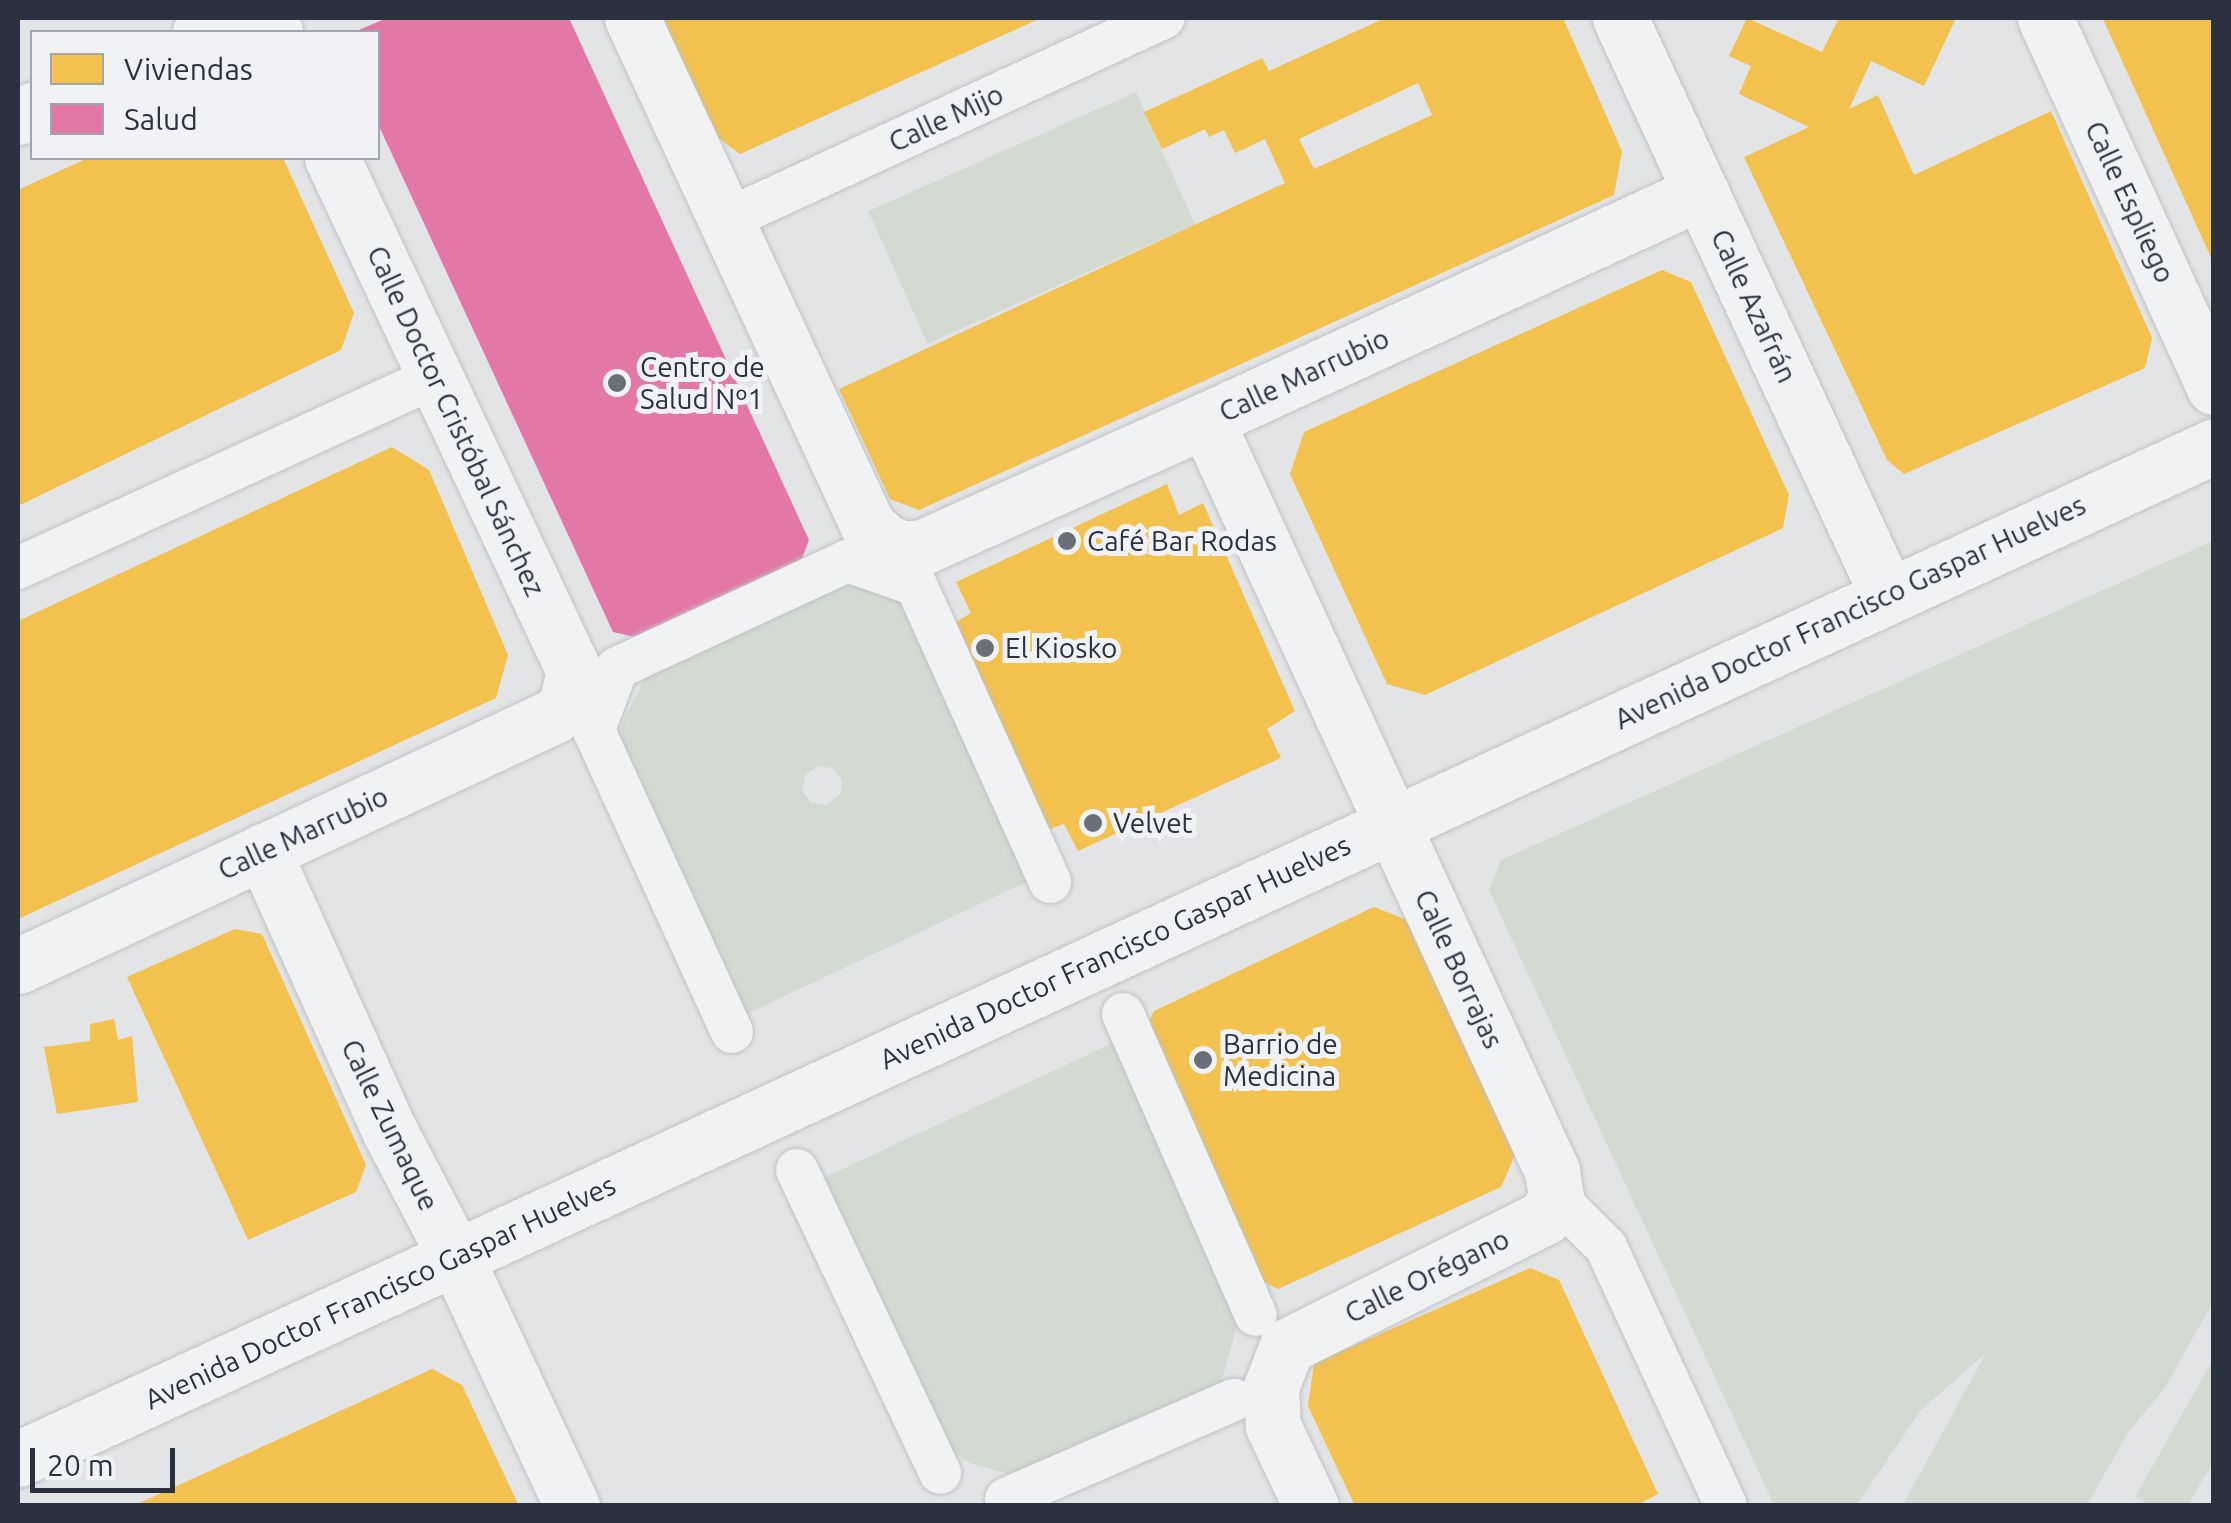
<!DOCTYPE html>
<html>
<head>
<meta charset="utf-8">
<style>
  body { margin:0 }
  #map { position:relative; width:2231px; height:1523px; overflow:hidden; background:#e2e4e6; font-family:Ubuntu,sans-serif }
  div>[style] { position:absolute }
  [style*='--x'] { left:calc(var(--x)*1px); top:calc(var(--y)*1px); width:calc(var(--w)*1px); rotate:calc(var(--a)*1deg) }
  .green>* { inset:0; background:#d3dad2; transform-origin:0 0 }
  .homes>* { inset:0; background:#f2c14e }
  .health>* { inset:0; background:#e377a8 }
  .roads { filter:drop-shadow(0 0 2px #c0c2c4) drop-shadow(0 0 2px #c0c2c4) }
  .pedestrian>* { height:42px; margin:-21px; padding:0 21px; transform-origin:21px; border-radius:21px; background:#f1f2f4 }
  .minor>* { height:55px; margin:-27.5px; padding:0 27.5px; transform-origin:27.5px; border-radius:27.5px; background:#f1f2f4 }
  .tertiary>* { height:55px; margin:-27.5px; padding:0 27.5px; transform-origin:27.5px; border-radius:27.5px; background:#f1f2f4 }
  .dots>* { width:28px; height:28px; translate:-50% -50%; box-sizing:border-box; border:5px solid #f0f2f6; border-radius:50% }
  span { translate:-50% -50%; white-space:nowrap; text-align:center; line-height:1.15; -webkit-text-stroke:10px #f0f2f6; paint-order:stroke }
  .street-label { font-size:28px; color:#2a313f }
  .poi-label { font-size:28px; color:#2a313f }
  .left { translate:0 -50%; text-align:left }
  .frame { position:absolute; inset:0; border:20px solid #2a313f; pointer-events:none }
  .legend { position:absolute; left:30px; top:30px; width:350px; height:130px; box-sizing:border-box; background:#f0f2f6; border:2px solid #a1a5ad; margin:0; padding:12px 18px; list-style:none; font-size:30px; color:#2a313f }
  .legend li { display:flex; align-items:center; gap:20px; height:50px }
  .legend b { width:50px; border:2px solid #a1a5ad }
  .scale { position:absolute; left:30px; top:1448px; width:145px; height:45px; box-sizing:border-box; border:5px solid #2a313f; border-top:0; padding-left:12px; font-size:30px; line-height:35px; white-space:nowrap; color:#2a313f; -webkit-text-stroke:8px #f0f2f6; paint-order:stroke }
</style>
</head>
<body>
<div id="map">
  <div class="green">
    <div style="left:1136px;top:92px;width:145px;height:293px;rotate:66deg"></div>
    <div style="clip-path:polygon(2213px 541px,2213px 1302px,2164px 1389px,2129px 1431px,2087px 1505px,1903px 1505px,1986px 1353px,1920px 1411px,1857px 1505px,1774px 1505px,1489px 890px,1501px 860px)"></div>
    <div style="clip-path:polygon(evenodd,854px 574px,914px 607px,1041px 875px,738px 1018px,614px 741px,650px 667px,854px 574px,818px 766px,832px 768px,842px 780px,841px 793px,826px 805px,811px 803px,802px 790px,806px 774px,818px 766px)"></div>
    <div style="clip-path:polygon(1115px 1042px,1243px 1303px,1220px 1388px,1021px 1477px,972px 1464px,947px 1449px,821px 1179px)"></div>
    <div style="clip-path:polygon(2213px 1360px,2213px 1462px,2188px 1505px,2149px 1505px,2135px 1497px)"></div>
  </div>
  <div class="homes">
    <div style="clip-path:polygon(661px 18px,1041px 18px,740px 154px,709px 131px)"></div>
    <div style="clip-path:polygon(evenodd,1385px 18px,1563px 18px,1622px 151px,1614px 195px,919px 510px,890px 499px,839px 389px,1285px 183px,1265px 139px,1235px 153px,1224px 130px,1209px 137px,1205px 129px,1162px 149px,1144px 112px,1262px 58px,1269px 71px,1385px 18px,1418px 83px,1432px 115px,1314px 169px,1299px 139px,1418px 83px)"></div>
    <div style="clip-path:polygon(1747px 18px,1822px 52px,1839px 18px,1956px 18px,1924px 86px,1871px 61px,1849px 109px,1878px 95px,1914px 175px,2051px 111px,2152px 338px,2145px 368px,1904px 474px,1887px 460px,1744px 157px,1809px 127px,1739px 94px,1751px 66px,1729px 56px)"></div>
    <div style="clip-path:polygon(2106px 18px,2214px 18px,2214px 264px,2103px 19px)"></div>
    <div style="clip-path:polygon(88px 158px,283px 158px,354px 313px,341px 350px,18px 506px,18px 190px)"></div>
    <div style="clip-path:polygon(1662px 270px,1691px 282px,1789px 495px,1783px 528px,1425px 695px,1387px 684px,1290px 474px,1304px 432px)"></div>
    <div style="clip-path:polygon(392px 447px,429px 470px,508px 655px,496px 698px,18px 919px,18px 621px)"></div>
    <div style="clip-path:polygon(1167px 484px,1179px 515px,1203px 503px,1295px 711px,1267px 729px,1281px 758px,1078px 851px,1064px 824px,1039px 833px,944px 629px,971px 613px,956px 582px)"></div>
    <div style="clip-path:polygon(1374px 907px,1407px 920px,1515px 1155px,1501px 1187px,1278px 1289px,1248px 1274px,1139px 1042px,1154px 1011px)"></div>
    <div style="clip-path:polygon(235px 929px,262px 934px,366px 1165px,356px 1192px,248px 1240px,127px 977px)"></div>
    <div style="clip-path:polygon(114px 1019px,118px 1040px,132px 1036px,138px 1102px,57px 1114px,44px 1047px,90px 1041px,90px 1024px)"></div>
    <div style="clip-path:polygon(1530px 1268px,1559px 1280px,1658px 1494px,1635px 1506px,1355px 1506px,1308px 1406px,1314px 1363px)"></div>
    <div style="clip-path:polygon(432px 1369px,462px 1385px,519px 1506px,133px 1506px)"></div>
  </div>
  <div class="health">
    <div style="clip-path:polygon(387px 18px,569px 18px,809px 540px,799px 567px,639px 638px,613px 632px,378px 124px,378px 32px,354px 32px)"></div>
  </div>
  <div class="roads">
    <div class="pedestrian">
      <div style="--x:728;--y:219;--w:480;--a:-24.8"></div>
      <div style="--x:18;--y:568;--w:459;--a:-24.6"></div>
      <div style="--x:1123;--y:1014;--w:329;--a:66.2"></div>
      <div style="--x:732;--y:1032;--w:332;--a:-114.6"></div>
      <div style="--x:594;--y:730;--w:66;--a:-69.6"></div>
      <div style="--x:617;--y:668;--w:254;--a:-24.9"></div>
      <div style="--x:847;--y:561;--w:73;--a:19.2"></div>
      <div style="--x:916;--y:585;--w:326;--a:65.7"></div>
      <div style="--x:797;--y:1170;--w:335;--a:64.7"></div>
      <div style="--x:1556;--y:1197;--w:71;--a:45"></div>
      <div style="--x:1606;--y:1247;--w:285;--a:65.1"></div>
      <div style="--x:1006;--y:1499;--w:249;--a:-23.5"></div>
    </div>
    <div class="minor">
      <div style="--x:268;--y:18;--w:16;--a:63"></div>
      <div style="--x:632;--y:18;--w:560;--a:65.08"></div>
      <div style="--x:868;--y:526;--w:24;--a:42"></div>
      <div style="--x:886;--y:542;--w:18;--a:22"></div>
      <div style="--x:903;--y:549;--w:20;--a:-6"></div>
      <div style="--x:923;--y:547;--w:310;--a:-24.2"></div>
      <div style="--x:1206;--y:420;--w:545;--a:-24.73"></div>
      <div style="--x:1620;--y:18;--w:635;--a:65.13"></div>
      <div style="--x:2045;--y:18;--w:406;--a:65.4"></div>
      <div style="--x:200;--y:32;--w:35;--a:-24"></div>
      <div style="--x:18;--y:117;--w:16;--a:-27"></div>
      <div style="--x:1206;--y:420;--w:827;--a:65.26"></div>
      <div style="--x:1552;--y:1171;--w:26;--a:81"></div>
      <div style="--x:1556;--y:1197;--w:23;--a:119"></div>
      <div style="--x:1545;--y:1217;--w:288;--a:153.4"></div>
      <div style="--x:1287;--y:1346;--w:44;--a:111.3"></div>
      <div style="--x:1271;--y:1387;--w:39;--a:87"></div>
      <div style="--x:1273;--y:1426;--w:89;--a:64.6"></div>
      <div style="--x:263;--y:851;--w:308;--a:65.7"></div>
      <div style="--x:390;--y:1132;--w:140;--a:62.3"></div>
      <div style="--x:455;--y:1256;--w:276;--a:64.9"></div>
      <div style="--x:18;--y:966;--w:591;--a:-25.01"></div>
      <div style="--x:554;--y:716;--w:16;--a:-43"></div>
      <div style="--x:566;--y:705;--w:35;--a:-77"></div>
      <div style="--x:574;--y:671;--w:567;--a:-115.25"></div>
    </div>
    <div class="tertiary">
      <div style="--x:18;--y:1459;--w:2418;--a:-24.76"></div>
    </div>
  </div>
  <div class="dots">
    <div style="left:617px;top:383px;background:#6a7079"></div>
    <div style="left:1067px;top:541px;background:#6a7079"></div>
    <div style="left:985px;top:648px;background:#6a7079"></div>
    <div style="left:1093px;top:823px;background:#6a7079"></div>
    <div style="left:1203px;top:1060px;background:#6a7079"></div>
  </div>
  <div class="street-label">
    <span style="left:946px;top:118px;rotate:-25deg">Calle Mijo</span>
    <span style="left:2130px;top:202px;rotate:65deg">Calle Espliego</span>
    <span style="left:1754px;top:306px;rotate:65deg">Calle Azafrán</span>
    <span style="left:1304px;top:375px;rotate:-25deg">Calle Marrubio</span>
    <span style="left:456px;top:421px;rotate:65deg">Calle Doctor Cristóbal Sánchez</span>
    <span style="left:1850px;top:612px;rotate:-25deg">Avenida Doctor Francisco Gaspar Huelves</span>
    <span style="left:303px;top:833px;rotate:-25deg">Calle Marrubio</span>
    <span style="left:1115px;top:952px;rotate:-25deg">Avenida Doctor Francisco Gaspar Huelves</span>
    <span style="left:1459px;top:969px;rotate:65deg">Calle Borrajas</span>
    <span style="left:390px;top:1125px;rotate:64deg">Calle Zumaque</span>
    <span style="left:1427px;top:1276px;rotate:-26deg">Calle Orégano</span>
    <span style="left:380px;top:1292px;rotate:-25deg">Avenida Doctor Francisco Gaspar Huelves</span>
  </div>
  <div class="poi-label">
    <span class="left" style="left:640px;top:383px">Centro de<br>Salud Nº1</span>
    <span class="left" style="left:1087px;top:541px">Café Bar Rodas</span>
    <span class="left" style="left:1005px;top:648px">El Kiosko</span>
    <span class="left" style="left:1113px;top:823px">Velvet</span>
    <span class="left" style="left:1223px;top:1060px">Barrio de<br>Medicina</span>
  </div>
  <div class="frame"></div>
  <ul class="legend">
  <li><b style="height:28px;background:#f2c14e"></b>Viviendas</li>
  <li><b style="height:28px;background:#e377a8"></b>Salud</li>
  </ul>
  <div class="scale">20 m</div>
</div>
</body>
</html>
